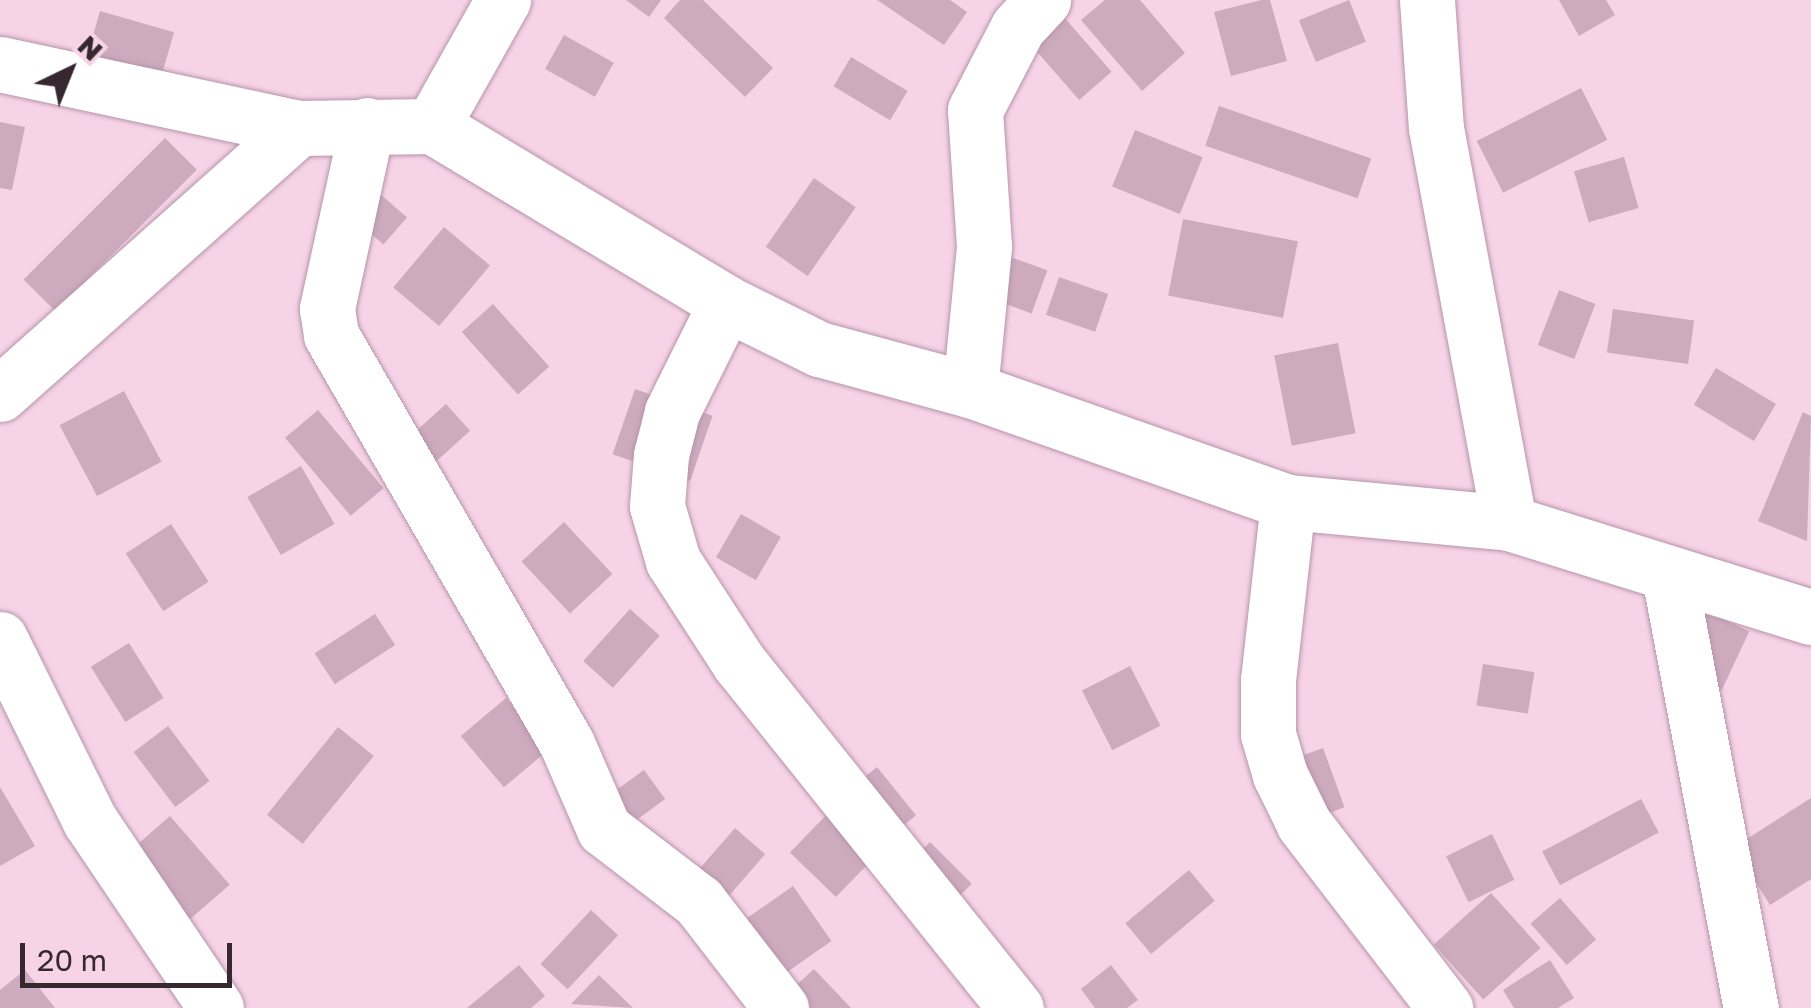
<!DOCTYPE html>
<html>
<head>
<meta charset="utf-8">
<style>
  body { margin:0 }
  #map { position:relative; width:1811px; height:1008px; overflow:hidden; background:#f7d3e8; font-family:"Golos Text",sans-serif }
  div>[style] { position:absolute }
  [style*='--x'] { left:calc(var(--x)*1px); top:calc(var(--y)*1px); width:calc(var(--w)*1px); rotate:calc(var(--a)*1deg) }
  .building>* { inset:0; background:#cdaabe; transform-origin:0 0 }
  .roads { filter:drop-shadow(0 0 2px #b695a9) drop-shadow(0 0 2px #b695a9) }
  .minor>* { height:55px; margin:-27.5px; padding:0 27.5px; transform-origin:27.5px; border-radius:27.5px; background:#fff }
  span { translate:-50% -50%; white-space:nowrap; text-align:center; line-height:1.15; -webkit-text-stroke:8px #f7d3e8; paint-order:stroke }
  .north { position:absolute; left:20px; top:20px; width:100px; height:100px; -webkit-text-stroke:8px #f7d3e8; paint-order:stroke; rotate:43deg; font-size:28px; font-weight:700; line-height:40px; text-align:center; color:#35282f }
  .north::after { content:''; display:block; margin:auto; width:35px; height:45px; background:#35282f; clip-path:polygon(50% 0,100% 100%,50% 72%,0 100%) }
  .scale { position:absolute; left:20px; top:943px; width:212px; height:45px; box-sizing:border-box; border:5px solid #35282f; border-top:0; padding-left:12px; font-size:30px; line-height:35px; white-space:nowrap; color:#35282f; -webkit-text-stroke:8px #f7d3e8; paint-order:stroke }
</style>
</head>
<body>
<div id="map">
  <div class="building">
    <div style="clip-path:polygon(626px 0,661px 0,649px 17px)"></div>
    <div style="clip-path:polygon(680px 0,703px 0,773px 68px,745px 97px,664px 18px)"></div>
    <div style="clip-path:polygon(877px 0,950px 0,967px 12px,944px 45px)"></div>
    <div style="clip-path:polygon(1105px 0,1140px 0,1185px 53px,1142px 91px,1081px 20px)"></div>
    <div style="clip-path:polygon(1261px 0,1270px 0,1287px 61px,1231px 76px,1214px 12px)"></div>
    <div style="left:1349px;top:0;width:45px;height:54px;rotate:68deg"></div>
    <div style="clip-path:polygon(1559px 0,1606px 0,1615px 15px,1579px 36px)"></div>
    <div style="left:100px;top:11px;width:77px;height:49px;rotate:16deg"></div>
    <div style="left:1063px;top:16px;width:74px;height:43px;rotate:49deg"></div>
    <div style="left:564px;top:35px;width:57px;height:39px;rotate:29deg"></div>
    <div style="left:851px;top:57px;width:66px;height:34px;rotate:31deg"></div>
    <div style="left:1581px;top:88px;width:58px;height:117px;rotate:63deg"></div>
    <div style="left:1219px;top:106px;width:161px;height:42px;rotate:19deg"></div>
    <div style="clip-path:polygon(0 122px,25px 127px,12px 190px,0 188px)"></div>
    <div style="left:1135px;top:130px;width:73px;height:61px;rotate:22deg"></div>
    <div style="left:165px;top:138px;width:45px;height:200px;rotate:45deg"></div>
    <div style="left:1624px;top:157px;width:53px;height:52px;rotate:74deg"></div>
    <div style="left:814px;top:178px;width:51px;height:84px;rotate:35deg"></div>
    <div style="left:364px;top:180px;width:57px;height:36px;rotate:41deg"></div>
    <div style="left:1183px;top:219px;width:117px;height:78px;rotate:11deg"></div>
    <div style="left:444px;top:227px;width:60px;height:79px;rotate:40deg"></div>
    <div style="left:975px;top:244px;width:77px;height:46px;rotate:20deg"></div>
    <div style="left:1059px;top:277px;width:52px;height:40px;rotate:19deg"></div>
    <div style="left:1559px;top:290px;width:39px;height:59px;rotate:21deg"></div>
    <div style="left:493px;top:304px;width:84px;height:42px;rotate:48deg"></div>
    <div style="left:1613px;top:309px;width:82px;height:44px;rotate:8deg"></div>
    <div style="left:1338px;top:343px;width:92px;height:65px;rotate:79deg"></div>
    <div style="left:1716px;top:368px;width:70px;height:43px;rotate:31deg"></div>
    <div style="left:635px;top:389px;width:82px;height:69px;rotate:19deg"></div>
    <div style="left:124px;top:391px;width:80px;height:73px;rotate:62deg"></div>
    <div style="left:446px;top:404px;width:36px;height:69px;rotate:48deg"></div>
    <div style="left:318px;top:410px;width:102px;height:43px;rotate:50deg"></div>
    <div style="clip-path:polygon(1803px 412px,1811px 416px,1807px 541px,1758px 521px)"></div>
    <div style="left:301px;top:466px;width:67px;height:62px;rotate:60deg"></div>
    <div style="left:741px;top:514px;width:46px;height:50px;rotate:30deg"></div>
    <div style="left:564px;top:522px;width:71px;height:58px;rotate:47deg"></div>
    <div style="left:171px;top:524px;width:69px;height:54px;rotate:57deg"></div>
    <div style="left:630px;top:609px;width:40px;height:70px;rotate:42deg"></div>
    <div style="left:1704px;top:610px;width:50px;height:65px;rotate:25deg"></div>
    <div style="left:375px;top:614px;width:37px;height:72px;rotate:57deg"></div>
    <div style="left:129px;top:643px;width:65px;height:45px;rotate:58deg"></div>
    <div style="left:1483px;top:664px;width:52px;height:42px;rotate:9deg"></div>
    <div style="left:1130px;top:666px;width:67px;height:54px;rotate:63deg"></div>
    <div style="left:506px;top:698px;width:67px;height:59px;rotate:50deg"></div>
    <div style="left:168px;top:726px;width:69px;height:43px;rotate:53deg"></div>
    <div style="left:338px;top:727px;width:46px;height:113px;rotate:39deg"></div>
    <div style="left:1323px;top:748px;width:63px;height:38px;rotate:70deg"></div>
    <div style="left:877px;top:767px;width:62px;height:44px;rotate:51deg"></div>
    <div style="left:644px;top:770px;width:36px;height:65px;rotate:54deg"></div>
    <div style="clip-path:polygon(0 787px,35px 846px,0 866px)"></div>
    <div style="clip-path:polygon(1811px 798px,1811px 879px,1770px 905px,1734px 847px)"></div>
    <div style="left:1641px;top:799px;width:38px;height:112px;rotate:62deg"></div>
    <div style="left:833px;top:808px;width:64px;height:62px;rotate:44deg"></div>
    <div style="left:170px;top:816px;width:91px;height:73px;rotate:49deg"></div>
    <div style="left:735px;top:828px;width:40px;height:62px;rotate:41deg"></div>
    <div style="left:1492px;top:834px;width:51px;height:51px;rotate:64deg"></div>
    <div style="left:930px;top:842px;width:59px;height:37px;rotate:45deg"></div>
    <div style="left:1189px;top:870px;width:40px;height:83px;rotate:50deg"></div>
    <div style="left:793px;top:886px;width:67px;height:75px;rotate:55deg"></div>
    <div style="left:1491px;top:893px;width:74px;height:77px;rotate:48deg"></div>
    <div style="left:1560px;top:898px;width:55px;height:39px;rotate:49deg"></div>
    <div style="left:591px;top:910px;width:37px;height:74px;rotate:43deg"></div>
    <div style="clip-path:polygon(1550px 960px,1574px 998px,1558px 1008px,1514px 1008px,1503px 990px)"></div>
    <div style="clip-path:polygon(519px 965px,545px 996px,531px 1008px,467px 1008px)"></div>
    <div style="clip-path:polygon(1111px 965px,1138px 1000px,1127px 1008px,1095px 1008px,1081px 989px)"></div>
    <div style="clip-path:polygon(814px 969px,851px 1008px,788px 1008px,780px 1000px)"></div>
    <div style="clip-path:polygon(25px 970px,55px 1008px,0 1008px,0 990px)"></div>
    <div style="clip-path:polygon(599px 975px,633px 1008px,571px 1004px)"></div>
  </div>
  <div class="roads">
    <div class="minor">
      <div style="--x:1427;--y:0;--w:128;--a:86"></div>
      <div style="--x:1436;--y:128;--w:402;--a:79.5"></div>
      <div style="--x:0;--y:64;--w:306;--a:12.1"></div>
      <div style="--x:299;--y:128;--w:133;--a:-0.9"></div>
      <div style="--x:432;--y:126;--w:343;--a:31"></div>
      <div style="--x:726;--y:303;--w:104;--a:26.3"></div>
      <div style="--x:819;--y:349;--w:156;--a:15.2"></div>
      <div style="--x:970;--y:390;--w:337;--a:19.4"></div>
      <div style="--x:1288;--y:502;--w:222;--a:5.4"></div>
      <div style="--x:1509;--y:523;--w:316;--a:17.3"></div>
      <div style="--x:367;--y:125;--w:188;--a:102.3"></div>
      <div style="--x:327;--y:309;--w:26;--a:81"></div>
      <div style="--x:331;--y:335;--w:472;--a:60"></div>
      <div style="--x:567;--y:744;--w:93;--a:66.5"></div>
      <div style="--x:604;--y:829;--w:120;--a:37.5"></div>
      <div style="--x:699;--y:902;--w:134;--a:52.3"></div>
      <div style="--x:432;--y:126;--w:145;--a:-60.6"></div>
      <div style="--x:726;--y:303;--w:122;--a:116.4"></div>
      <div style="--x:672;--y:412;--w:44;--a:104.3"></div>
      <div style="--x:661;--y:455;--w:51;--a:94.5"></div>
      <div style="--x:657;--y:506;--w:57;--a:73.8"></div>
      <div style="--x:673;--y:561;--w:123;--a:57"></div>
      <div style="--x:740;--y:664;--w:441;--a:51.3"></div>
      <div style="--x:970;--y:390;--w:145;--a:-84.4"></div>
      <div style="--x:984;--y:246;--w:136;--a:-93.8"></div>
      <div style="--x:975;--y:110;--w:93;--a:-62.6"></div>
      <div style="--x:1018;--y:27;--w:37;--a:-47"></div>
      <div style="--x:0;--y:394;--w:400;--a:-41.7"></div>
      <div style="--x:1288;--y:502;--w:179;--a:96.4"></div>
      <div style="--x:1268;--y:680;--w:54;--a:90"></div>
      <div style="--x:1268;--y:734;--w:43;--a:73.7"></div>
      <div style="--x:1280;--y:775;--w:55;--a:63.9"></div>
      <div style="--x:1304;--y:824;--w:232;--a:52.5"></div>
      <div style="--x:1669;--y:575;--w:441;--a:79.3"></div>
      <div style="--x:0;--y:639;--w:203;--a:63.7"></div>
      <div style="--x:90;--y:821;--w:225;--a:56"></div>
    </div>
  </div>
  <div class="north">N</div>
  <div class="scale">20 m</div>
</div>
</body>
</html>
